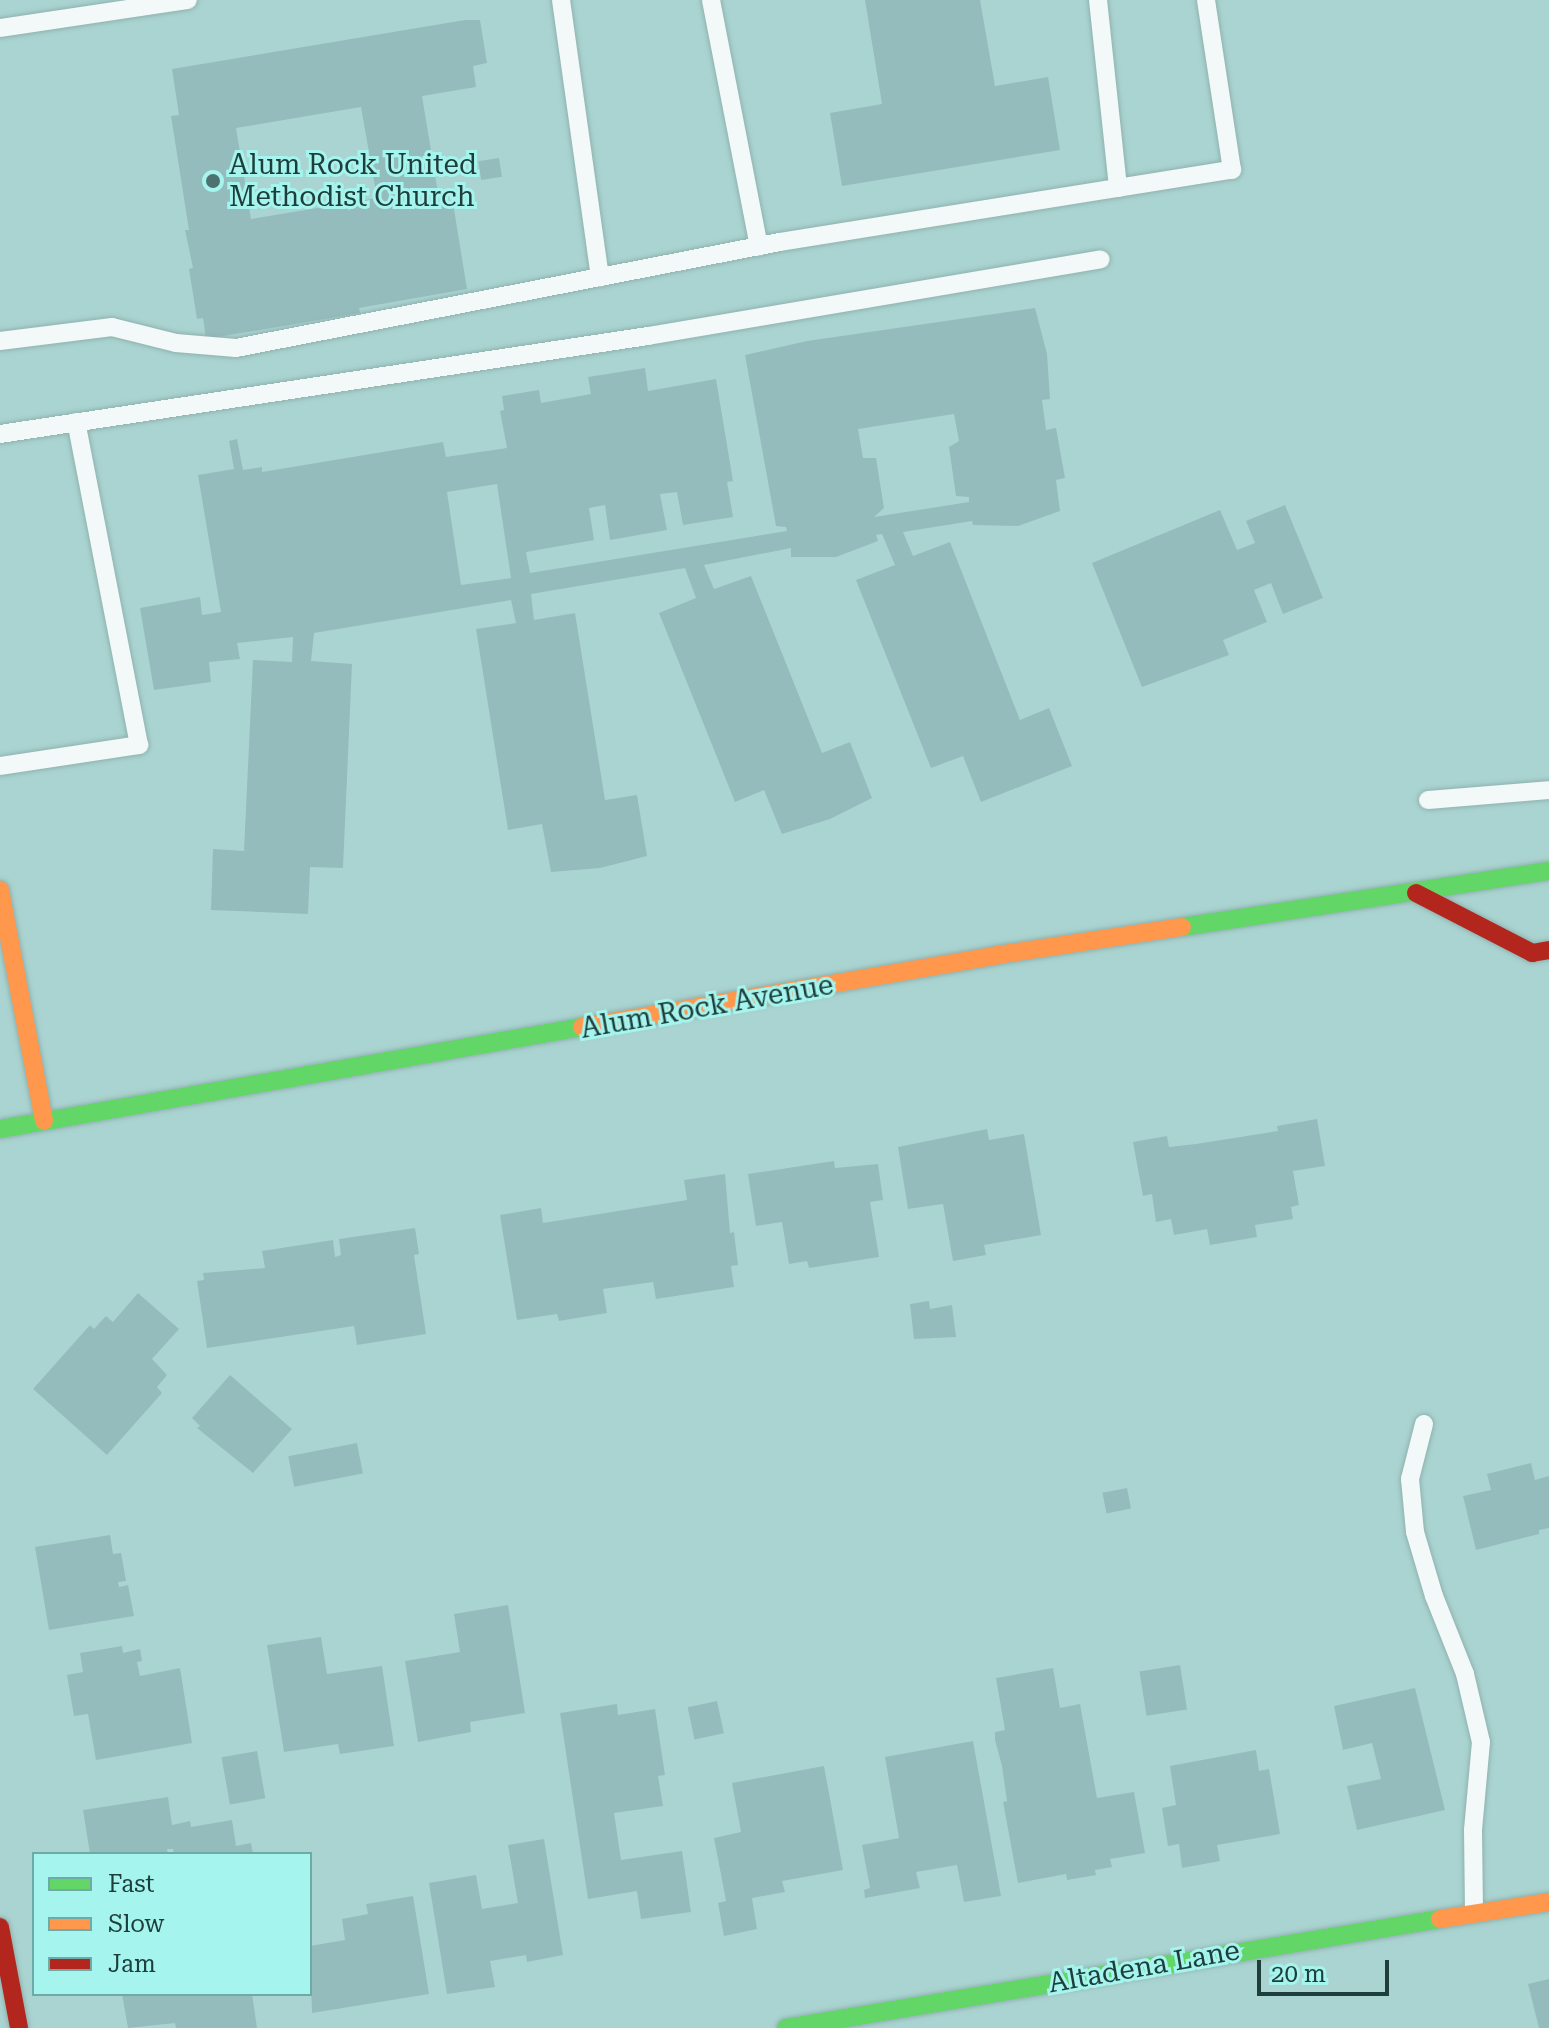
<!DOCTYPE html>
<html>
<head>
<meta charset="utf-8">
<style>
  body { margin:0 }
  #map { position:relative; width:1549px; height:2028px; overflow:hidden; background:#aad4d1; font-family:"Roboto Serif",serif }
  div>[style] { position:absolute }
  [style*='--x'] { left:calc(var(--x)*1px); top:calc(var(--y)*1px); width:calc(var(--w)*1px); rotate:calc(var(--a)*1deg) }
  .building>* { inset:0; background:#95bcbd; transform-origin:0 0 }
  .roads { filter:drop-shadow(0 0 2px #8fb2af) drop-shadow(0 0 2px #8fb2af) }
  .lane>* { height:18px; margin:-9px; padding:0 9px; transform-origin:9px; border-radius:9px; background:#f2f9f8 }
  .fast>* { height:18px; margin:-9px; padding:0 9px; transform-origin:9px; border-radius:9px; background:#63d668 }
  .slow>* { height:18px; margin:-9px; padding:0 9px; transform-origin:9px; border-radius:9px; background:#ff974d }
  .jam>* { height:18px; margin:-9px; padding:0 9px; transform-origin:9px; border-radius:9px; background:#b3261e }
  .dots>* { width:22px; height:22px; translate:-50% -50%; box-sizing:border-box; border:4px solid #a5f4ee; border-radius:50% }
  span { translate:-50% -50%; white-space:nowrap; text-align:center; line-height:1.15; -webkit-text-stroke:6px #a5f4ee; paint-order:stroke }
  .poi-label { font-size:28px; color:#1d3e3b }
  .left { translate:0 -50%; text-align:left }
  .street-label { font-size:28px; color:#1d3e3b }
  .legend { position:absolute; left:32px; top:1852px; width:280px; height:144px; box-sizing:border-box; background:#a5f4ee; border:2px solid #6faba6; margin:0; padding:10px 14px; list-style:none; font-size:24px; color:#1d3e3b }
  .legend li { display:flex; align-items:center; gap:16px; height:40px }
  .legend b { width:40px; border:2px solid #6faba6 }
  .scale { position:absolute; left:1257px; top:1960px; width:132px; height:36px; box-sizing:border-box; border:4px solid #1d3e3b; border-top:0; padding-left:10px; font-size:24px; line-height:28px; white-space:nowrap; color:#1d3e3b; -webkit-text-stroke:6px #a5f4ee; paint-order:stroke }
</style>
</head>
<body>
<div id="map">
  <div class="building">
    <div style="clip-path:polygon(865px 0,980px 0,995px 86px,1048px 77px,1060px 150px,842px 186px,830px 113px,882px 104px)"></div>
    <div style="clip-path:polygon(evenodd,465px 20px,480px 20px,487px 63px,473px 66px,476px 87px,422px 96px,440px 205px,453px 203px,467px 289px,359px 308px,360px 313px,206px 339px,203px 318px,197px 319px,189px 269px,193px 268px,185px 230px,189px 230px,171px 116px,179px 115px,172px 69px,465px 20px,361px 107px,377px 198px,251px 219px,236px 128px,361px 107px)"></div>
    <div style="left:499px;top:158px;width:19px;height:21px;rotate:81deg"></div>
    <div style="clip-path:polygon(evenodd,1035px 308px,1047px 354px,1050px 399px,1042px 400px,1046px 430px,1056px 428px,1065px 478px,1056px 480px,1060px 511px,1018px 526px,973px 525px,972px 521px,903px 532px,913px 556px,950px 542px,1020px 720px,1049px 708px,1072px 766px,981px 802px,963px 756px,931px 768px,856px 580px,895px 565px,882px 534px,876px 535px,878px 541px,836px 557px,791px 557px,791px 548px,704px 565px,714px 589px,751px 576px,822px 753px,850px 742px,872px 798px,830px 819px,782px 834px,764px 790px,735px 802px,659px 613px,696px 598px,685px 568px,531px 594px,534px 620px,575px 613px,605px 800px,637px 795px,647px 856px,600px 868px,551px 872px,542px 824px,508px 830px,476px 629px,516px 623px,511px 600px,314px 633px,311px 661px,352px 664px,343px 868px,310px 867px,308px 914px,211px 910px,213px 849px,244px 851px,253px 660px,292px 662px,293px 637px,237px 643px,240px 659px,209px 662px,211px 682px,154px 690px,140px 608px,200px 597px,202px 615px,221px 612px,198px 475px,234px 469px,229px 441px,237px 439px,243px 470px,262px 467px,262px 472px,443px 442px,446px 457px,507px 448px,500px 411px,504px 410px,502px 396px,539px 390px,541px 403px,591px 394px,588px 377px,645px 368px,648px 391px,716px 379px,733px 481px,727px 482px,733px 517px,683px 525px,677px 492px,660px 494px,667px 530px,610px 540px,605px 505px,589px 508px,594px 540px,526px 552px,530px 573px,787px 531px,786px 527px,776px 526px,745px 355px,807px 341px,1035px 308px,954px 414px,959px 441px,949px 447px,956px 496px,969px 497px,969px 502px,874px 517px,884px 508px,876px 458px,863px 458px,858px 429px,954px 414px,1035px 308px,497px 484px,511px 578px,461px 585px,447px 492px,497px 484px)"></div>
    <div style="clip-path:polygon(1285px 505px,1323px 598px,1283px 614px,1271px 583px,1254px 590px,1267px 622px,1223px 640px,1229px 655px,1142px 687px,1092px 563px,1220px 510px,1237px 550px,1255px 543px,1246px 521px)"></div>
    <div style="clip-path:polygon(1317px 1119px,1325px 1166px,1293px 1171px,1299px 1205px,1291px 1207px,1293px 1219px,1255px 1225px,1257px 1237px,1210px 1245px,1207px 1229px,1174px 1235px,1171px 1219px,1156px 1222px,1152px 1194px,1143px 1196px,1133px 1142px,1167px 1136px,1169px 1147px,1196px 1144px,1278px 1131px,1277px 1126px)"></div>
    <div style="clip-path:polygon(987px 1129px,989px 1140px,1024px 1134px,1041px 1235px,984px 1245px,986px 1255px,953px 1261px,943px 1204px,908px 1209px,898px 1147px)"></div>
    <div style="clip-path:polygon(834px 1161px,835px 1168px,878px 1164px,883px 1200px,870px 1202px,879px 1257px,809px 1268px,807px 1261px,789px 1264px,782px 1222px,756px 1226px,748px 1174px)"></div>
    <div style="clip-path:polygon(725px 1174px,730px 1233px,734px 1232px,738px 1265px,731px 1266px,734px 1287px,656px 1299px,653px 1282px,603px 1289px,607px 1313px,559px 1321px,557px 1314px,517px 1320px,500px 1215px,541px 1208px,543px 1223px,687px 1200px,684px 1180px)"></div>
    <div style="clip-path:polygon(415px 1228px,419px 1254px,414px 1255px,426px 1334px,357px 1345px,354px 1326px,207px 1348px,197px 1281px,204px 1280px,203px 1273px,265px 1268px,262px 1251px,333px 1240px,335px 1257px,341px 1255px,339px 1239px)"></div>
    <div style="clip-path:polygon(138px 1293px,179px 1329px,152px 1359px,167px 1375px,157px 1387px,162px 1393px,107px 1455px,33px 1389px,90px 1325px,94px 1329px,106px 1316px,113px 1322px)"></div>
    <div style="clip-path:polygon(929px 1301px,930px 1309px,952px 1305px,956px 1337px,914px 1339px,910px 1304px)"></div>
    <div style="clip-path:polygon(230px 1375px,292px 1429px,253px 1473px,197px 1428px,200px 1426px,192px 1418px)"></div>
    <div style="left:357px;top:1443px;width:31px;height:70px;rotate:79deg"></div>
    <div style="clip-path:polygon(1531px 1463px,1535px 1480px,1549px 1476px,1549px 1528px,1539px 1530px,1539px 1534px,1476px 1550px,1463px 1496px,1491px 1490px,1487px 1474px)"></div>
    <div style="left:1127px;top:1488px;width:21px;height:25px;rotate:79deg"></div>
    <div style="clip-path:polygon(110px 1535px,113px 1554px,121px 1553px,126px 1581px,118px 1582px,119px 1587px,128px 1585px,134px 1616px,49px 1630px,35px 1547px)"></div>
    <div style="clip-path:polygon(508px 1605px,525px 1713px,470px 1722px,471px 1732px,418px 1742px,405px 1661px,460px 1652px,454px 1614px)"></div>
    <div style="clip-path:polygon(321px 1637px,327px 1674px,382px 1666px,394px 1746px,340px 1754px,338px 1744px,284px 1752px,267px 1645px)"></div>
    <div style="clip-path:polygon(122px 1646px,123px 1653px,140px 1649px,142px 1661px,137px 1662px,140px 1676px,180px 1668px,192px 1743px,96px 1760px,88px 1714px,74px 1716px,67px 1675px,83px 1672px,80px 1653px)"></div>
    <div style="left:1180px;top:1665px;width:45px;height:41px;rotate:81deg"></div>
    <div style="clip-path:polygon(1053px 1668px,1060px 1708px,1080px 1704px,1097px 1798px,1134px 1792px,1145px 1853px,1110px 1859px,1112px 1867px,1095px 1870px,1096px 1875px,1067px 1880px,1066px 1874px,1018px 1883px,1003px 1802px,1007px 1801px,1002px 1766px,995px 1740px,995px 1732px,1005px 1730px,996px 1678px)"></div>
    <div style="clip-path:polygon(1415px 1688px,1445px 1810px,1357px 1830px,1347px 1786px,1381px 1779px,1372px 1743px,1343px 1750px,1334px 1706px)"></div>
    <div style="left:717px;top:1701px;width:33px;height:30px;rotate:78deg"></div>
    <div style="clip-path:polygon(617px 1704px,618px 1715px,655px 1709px,665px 1775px,658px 1776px,663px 1806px,614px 1813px,621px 1860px,682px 1851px,691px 1912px,641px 1919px,637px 1891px,588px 1899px,560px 1713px)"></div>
    <div style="clip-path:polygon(973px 1741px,1001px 1896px,964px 1902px,957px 1865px,916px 1872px,920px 1888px,865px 1898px,864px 1890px,870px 1888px,862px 1845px,899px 1838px,885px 1757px)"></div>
    <div style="clip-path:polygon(1256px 1750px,1259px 1771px,1269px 1769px,1280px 1834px,1217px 1845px,1220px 1861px,1182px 1868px,1179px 1844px,1168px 1846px,1162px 1808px,1176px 1805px,1170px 1766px)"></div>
    <div style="left:257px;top:1751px;width:48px;height:36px;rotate:80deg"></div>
    <div style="clip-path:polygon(824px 1766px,843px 1870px,782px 1881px,785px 1892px,752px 1898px,757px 1929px,724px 1936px,718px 1903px,726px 1901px,714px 1838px,741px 1832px,732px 1783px)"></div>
    <div style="clip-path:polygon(168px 1797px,172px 1825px,190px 1821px,191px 1827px,232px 1820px,236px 1846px,251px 1843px,253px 1854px,174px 1854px,173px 1849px,167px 1849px,168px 1854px,90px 1854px,83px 1810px)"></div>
    <div style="clip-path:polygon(544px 1839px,563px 1955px,527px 1962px,526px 1955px,490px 1961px,495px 1987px,447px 1994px,429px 1883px,476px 1875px,482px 1909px,518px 1903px,508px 1845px)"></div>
    <div style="clip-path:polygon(413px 1896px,429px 1994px,312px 2013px,310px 1946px,345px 1940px,342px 1919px,368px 1914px,366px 1904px)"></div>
    <div style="clip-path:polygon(1549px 1979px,1549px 2028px,1539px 2028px,1528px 1984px)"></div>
    <div style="clip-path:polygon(122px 1994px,252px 1994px,257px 2028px,176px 2028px,175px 2023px,128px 2028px)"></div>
  </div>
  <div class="roads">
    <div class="lane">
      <div style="--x:561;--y:0;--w:280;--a:82"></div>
      <div style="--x:711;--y:0;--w:251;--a:79"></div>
      <div style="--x:1098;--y:0;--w:189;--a:83.9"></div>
      <div style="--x:0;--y:28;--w:190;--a:-8.5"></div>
      <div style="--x:0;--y:341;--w:113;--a:-7.1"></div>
      <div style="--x:112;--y:327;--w:66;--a:14"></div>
      <div style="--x:176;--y:343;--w:60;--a:4.8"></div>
      <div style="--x:236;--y:348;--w:554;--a:-11.03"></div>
      <div style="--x:780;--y:242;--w:458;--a:-9.1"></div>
      <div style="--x:1232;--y:170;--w:172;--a:-98.7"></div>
      <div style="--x:0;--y:434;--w:655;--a:-8.6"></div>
      <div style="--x:648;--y:336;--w:459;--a:-9.6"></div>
      <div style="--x:0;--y:766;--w:141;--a:-8.6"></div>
      <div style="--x:139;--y:745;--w:329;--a:-101"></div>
      <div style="--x:1428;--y:800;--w:121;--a:-4.7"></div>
      <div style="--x:1424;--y:1424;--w:57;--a:104.3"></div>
      <div style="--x:1410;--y:1479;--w:53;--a:84.6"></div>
      <div style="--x:1415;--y:1532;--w:67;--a:73.5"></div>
      <div style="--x:1434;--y:1596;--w:84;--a:68.3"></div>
      <div style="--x:1465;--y:1674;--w:70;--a:76.8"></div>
      <div style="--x:1481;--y:1742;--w:88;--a:95.2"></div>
      <div style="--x:1473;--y:1830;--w:83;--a:89.3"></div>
    </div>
    <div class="fast">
      <div style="--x:1182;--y:927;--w:371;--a:-8.7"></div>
      <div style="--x:0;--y:1129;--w:591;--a:-9.94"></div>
      <div style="--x:786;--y:2028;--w:663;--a:-9.46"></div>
    </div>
    <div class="slow">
      <div style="--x:0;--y:890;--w:235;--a:79.2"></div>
      <div style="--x:582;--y:1027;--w:421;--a:-9.8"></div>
      <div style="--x:997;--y:955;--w:187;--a:-8.6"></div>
      <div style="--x:1440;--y:1919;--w:110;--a:-8.9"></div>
    </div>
    <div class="jam">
      <div style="--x:1416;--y:893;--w:131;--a:27.3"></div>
      <div style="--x:1532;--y:953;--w:17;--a:-10"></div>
      <div style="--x:0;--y:1927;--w:103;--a:79.3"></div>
    </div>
  </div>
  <div class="dots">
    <div style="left:213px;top:181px;background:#4e7270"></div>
  </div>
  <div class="poi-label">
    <span class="left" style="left:229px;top:181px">Alum Rock United<br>Methodist Church</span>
  </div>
  <div class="street-label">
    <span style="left:707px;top:1007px;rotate:-10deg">Alum Rock Avenue</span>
    <span style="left:1144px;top:1967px;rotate:-10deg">Altadena Lane</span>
  </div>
  <ul class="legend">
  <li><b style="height:10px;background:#63d668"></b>Fast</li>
  <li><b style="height:10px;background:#ff974d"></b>Slow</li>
  <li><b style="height:10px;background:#b3261e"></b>Jam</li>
  </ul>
  <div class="scale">20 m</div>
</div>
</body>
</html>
